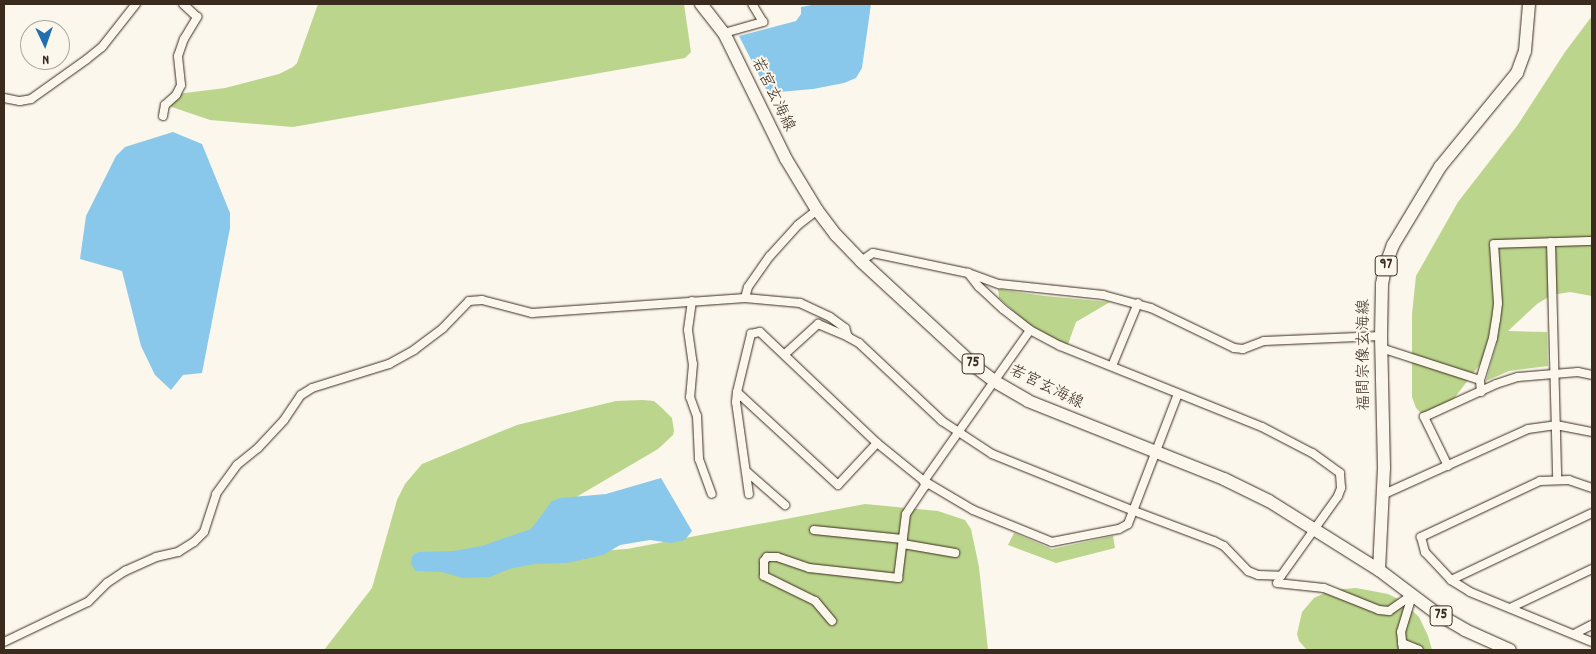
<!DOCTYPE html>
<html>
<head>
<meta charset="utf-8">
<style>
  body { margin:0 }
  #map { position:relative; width:1596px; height:654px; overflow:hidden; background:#fbf7ec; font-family:Dekko,"Klee One",sans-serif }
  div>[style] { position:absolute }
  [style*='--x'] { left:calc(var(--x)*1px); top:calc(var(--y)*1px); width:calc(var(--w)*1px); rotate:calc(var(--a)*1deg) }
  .green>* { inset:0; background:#bbd58c }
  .water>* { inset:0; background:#89c8ea }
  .roads { filter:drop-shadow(0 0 1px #3b2a1e) drop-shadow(0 0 1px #3b2a1e) }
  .minor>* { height:8px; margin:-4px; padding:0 4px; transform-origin:4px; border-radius:4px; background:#fbf7ec }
  .primary>* { height:12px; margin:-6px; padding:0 6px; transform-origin:6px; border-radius:6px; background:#fbf7ec }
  span { translate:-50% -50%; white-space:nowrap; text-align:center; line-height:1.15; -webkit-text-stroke:4px #fbf7ec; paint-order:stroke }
  .shield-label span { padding:1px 4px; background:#fbf7ec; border:1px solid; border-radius:4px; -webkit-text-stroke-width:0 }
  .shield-label { font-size:15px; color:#3b2a1e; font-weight:700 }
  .street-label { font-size:16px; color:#3b2a1e }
  .frame { position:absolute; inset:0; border:5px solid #3b2a1e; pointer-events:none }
  .north { position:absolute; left:20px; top:20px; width:50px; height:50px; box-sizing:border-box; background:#fbf7ec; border:1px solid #aea59a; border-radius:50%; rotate:177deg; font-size:14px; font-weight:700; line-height:20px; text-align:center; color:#3b2a1e }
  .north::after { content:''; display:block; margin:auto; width:18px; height:22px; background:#1f6fb2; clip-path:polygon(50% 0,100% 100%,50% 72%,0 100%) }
</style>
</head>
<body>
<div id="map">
  <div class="green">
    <div style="clip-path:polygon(318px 4px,684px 4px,691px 52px,685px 58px,293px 127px,210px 120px,169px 106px,177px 94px,225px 88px,279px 74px,293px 67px,297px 63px)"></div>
    <div style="clip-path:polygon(1592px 16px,1592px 296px,1570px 292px,1552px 295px,1537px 304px,1508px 331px,1547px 332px,1548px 366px,1509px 371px,1486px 381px,1497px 342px,1443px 413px,1435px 415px,1421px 413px,1416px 408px,1412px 397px,1412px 314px,1416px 276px,1458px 202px,1517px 126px,1565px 52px)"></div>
    <div style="clip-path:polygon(998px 289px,1045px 296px,1110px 302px,1076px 322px,1067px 347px,1027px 323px,999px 298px)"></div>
    <div style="clip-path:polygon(642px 400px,654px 401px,663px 409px,672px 418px,674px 431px,673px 435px,658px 449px,578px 496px,576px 503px,596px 551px,627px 549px,865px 504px,938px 511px,965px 520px,971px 529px,979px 567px,988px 650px,324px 650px,372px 588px,397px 500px,405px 484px,422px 464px,517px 425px,616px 401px)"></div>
    <div style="clip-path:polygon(1014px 533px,1052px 549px,1113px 536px,1115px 548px,1056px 563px,1008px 545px)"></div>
    <div style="clip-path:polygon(1356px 588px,1388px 594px,1402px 601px,1419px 617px,1428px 636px,1432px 650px,1307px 650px,1299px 641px,1297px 634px,1302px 612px,1314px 598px,1331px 590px)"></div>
  </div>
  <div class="water">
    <div style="clip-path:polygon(817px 4px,871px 4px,862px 68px,856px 78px,844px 83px,813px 89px,768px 93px,739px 36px,796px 21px,801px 14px,801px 7px)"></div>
    <div style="clip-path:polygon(173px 132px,202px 144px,230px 213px,230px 228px,202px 373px,183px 375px,171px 390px,155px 375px,141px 346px,122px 271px,80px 259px,86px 216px,116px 156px,125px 147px)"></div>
    <div style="clip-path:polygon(661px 478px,692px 531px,685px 540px,671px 543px,650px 540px,620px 545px,603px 555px,567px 563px,535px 564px,509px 569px,490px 577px,463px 578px,442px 572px,416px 571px,411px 564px,412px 556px,418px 552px,453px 551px,482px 546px,531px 529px,552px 501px,561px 498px,606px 494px)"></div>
  </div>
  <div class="roads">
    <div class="minor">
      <div style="--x:724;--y:33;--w:41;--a:-15.8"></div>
      <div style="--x:763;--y:22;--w:21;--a:-121"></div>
      <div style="--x:4;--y:98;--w:16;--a:11"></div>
      <div style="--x:20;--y:101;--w:11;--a:-10"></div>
      <div style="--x:31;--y:99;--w:69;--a:-35.5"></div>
      <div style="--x:87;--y:59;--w:19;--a:-39"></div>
      <div style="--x:102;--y:47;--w:55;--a:-51.7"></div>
      <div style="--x:163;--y:116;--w:11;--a:-80"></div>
      <div style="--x:165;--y:105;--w:15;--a:-42"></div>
      <div style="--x:176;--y:95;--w:11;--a:-63"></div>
      <div style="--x:181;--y:85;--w:29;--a:-96"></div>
      <div style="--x:178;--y:56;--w:18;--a:-71"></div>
      <div style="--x:184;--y:39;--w:26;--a:-59"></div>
      <div style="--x:197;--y:17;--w:19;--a:-137"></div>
      <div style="--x:1551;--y:242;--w:237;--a:88.5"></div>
      <div style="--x:861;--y:261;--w:14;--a:-34"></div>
      <div style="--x:873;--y:253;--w:97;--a:11.9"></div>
      <div style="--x:968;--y:273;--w:33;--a:20"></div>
      <div style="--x:999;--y:284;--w:105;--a:6"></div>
      <div style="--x:1103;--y:295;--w:50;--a:15.2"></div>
      <div style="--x:1151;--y:308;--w:92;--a:25.7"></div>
      <div style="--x:1234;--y:348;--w:9;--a:6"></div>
      <div style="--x:1243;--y:349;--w:22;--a:-21"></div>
      <div style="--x:1264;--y:341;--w:117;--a:-2.4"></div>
      <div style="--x:745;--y:298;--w:11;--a:-75"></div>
      <div style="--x:748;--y:287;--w:38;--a:-55"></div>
      <div style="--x:770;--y:256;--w:42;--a:-47.9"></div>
      <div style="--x:798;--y:225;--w:24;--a:-38"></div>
      <div style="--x:692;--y:301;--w:29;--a:98"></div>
      <div style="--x:688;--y:330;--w:34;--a:82"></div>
      <div style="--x:693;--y:364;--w:33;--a:95"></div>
      <div style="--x:690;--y:397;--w:20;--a:70"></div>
      <div style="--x:697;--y:416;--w:43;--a:87.3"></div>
      <div style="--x:699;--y:459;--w:37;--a:70"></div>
      <div style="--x:1381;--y:348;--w:104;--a:17.9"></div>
      <div style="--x:785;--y:354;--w:45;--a:-42.3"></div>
      <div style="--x:818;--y:324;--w:33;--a:23"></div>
      <div style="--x:848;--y:337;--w:13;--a:29"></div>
      <div style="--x:859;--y:343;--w:114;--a:43.2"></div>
      <div style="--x:942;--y:421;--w:60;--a:33.4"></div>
      <div style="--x:992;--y:454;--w:153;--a:21.9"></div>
      <div style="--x:1134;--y:511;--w:85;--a:20.6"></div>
      <div style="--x:1214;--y:541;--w:11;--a:27"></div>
      <div style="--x:1224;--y:546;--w:35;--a:46"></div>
      <div style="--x:1248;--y:571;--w:11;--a:22"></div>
      <div style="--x:1258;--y:575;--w:23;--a:2"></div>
      <div style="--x:1281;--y:576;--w:98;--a:-54.5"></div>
      <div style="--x:1338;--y:496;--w:9;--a:-69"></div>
      <div style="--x:1341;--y:488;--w:15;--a:-94"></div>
      <div style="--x:1340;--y:473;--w:34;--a:-144"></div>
      <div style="--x:1312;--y:453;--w:56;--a:-152.5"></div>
      <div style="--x:1262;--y:427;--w:218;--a:-158.1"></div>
      <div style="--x:1060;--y:346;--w:34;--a:-152"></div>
      <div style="--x:1030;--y:330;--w:34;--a:-142"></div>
      <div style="--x:1003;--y:309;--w:33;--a:-137"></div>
      <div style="--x:979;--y:287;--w:18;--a:-128"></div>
      <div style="--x:1112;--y:366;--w:68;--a:-67.6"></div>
      <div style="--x:737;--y:392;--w:10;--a:96"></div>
      <div style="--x:736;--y:402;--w:93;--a:82"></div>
      <div style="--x:1481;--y:392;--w:12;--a:-95"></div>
      <div style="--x:1480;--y:380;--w:44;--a:-72.8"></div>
      <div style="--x:1493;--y:338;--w:18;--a:-81"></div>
      <div style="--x:1496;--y:320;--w:17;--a:-83"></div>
      <div style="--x:1498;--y:303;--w:59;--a:-93.9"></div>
      <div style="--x:1494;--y:244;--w:98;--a:-1.8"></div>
      <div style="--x:877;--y:443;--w:57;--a:132.9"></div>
      <div style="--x:838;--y:485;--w:137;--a:-137.4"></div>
      <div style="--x:737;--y:392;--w:60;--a:-76.4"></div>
      <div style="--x:751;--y:334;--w:9;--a:-13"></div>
      <div style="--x:760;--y:332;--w:161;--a:43.5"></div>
      <div style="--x:877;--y:443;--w:60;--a:39"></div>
      <div style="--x:924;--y:481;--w:57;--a:30.6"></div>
      <div style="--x:973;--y:510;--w:85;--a:22.1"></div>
      <div style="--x:1052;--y:542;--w:68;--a:-11"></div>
      <div style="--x:1119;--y:529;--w:10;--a:-29"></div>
      <div style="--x:1128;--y:524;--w:139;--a:-69"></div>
      <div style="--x:1448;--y:466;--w:55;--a:-116.1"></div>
      <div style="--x:1424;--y:417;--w:79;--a:-24.6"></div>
      <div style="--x:1496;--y:384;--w:23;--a:-18"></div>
      <div style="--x:1518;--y:377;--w:60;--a:-4.8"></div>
      <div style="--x:1578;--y:372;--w:14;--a:12"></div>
      <div style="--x:746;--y:471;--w:52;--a:41.1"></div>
      <div style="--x:1592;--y:488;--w:24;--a:-161"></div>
      <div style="--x:1569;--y:480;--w:29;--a:178"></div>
      <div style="--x:1540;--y:481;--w:132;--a:154.8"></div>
      <div style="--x:1421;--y:537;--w:16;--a:75"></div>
      <div style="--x:1425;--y:552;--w:38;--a:47"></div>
      <div style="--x:1451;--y:580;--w:22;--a:32"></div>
      <div style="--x:1470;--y:592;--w:132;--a:22.3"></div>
      <div style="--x:1382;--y:495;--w:160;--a:-24.3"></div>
      <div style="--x:1528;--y:429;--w:28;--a:-8"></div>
      <div style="--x:1556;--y:425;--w:37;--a:11"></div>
      <div style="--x:814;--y:530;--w:89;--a:5.8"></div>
      <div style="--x:903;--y:544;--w:53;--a:9.8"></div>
      <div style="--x:1451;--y:580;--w:156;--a:-25.4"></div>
      <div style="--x:1277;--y:583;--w:47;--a:6.1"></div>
      <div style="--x:1324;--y:588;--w:59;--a:21.8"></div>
      <div style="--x:1379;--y:610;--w:10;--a:6"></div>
      <div style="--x:1389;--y:611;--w:28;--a:-35"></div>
      <div style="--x:1510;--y:608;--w:91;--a:-25.4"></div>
      <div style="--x:832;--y:621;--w:26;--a:-130"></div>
      <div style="--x:815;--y:601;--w:57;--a:-153.9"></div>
      <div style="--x:764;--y:576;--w:15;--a:-90"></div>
      <div style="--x:764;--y:561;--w:5;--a:-53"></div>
      <div style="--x:767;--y:557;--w:10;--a:0"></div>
      <div style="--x:777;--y:557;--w:34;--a:19"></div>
      <div style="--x:809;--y:568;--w:90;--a:6.4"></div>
      <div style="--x:898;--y:578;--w:64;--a:-82.9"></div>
      <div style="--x:906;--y:514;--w:34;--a:-56"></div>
      <div style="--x:925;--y:486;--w:5;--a:-101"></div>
      <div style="--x:924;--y:481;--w:184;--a:-54.9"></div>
      <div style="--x:1574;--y:634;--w:20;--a:-27"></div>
      <div style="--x:4;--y:642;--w:93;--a:-25.5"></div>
      <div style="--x:88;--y:602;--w:27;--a:-45"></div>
      <div style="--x:107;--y:583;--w:22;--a:-34"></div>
      <div style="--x:125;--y:571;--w:34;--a:-24"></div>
      <div style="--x:156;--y:557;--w:23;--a:-13"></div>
      <div style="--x:178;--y:552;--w:19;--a:-32"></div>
      <div style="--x:194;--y:542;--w:14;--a:-45"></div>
      <div style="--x:204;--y:532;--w:40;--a:-72"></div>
      <div style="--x:216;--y:494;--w:36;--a:-54"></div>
      <div style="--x:237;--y:465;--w:27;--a:-39"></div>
      <div style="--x:258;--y:448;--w:38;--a:-47"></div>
      <div style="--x:284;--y:420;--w:30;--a:-56"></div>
      <div style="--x:301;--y:395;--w:13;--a:-32"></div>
      <div style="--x:312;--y:388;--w:81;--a:-17.3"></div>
      <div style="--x:389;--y:364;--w:29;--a:-29"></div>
      <div style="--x:414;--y:350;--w:36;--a:-37"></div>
      <div style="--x:443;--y:328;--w:37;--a:-46"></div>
      <div style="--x:469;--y:301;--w:13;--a:-4"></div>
      <div style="--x:482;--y:300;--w:52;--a:14.6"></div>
      <div style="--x:532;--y:313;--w:214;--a:-4"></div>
      <div style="--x:745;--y:298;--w:55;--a:5.2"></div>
      <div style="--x:800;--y:303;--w:33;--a:25"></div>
      <div style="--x:830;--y:317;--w:19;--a:36"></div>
      <div style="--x:845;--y:328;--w:9;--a:72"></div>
      <div style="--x:1402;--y:643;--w:18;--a:22"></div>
      <div style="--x:1403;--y:650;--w:18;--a:-96"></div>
      <div style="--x:1401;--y:632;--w:39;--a:-73"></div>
    </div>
    <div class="primary">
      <div style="--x:701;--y:4;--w:37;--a:52"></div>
      <div style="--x:724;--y:33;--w:140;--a:63.8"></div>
      <div style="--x:786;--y:159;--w:60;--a:58.7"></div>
      <div style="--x:817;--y:210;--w:31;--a:53"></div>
      <div style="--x:836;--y:235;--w:36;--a:46"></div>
      <div style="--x:861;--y:261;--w:158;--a:42.7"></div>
      <div style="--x:977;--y:368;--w:21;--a:37"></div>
      <div style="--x:994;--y:381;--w:39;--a:30"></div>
      <div style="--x:1028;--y:401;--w:211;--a:21.7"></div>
      <div style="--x:1224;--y:479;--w:50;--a:26.1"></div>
      <div style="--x:1269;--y:501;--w:130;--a:32.1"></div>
      <div style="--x:1379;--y:570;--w:71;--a:37"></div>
      <div style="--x:1436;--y:613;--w:34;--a:30"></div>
      <div style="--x:1465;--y:630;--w:49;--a:24"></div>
      <div style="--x:1379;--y:570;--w:102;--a:-87.2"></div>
      <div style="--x:1384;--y:468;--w:132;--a:-91.3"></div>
      <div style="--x:1381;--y:336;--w:52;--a:-88.9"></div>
      <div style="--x:1382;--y:284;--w:20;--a:-79"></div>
      <div style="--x:1386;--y:264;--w:20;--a:-70"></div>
      <div style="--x:1393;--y:245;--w:91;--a:-58.9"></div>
      <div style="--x:1440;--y:167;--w:122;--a:-50.7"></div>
      <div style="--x:1517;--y:73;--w:23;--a:-70"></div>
      <div style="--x:1525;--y:51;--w:47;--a:-85.1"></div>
    </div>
  </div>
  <div class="shield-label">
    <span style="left:1386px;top:266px">97</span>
    <span style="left:973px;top:364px">75</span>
    <span style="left:1441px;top:616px">75</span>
  </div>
  <div class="street-label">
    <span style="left:772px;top:95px;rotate:64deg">若宮玄海線</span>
    <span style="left:1365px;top:355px;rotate:-90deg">福間宗像玄海線</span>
    <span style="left:1046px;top:388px;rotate:26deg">若宮玄海線</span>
  </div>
  <div class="frame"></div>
  <div class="north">N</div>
</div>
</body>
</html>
